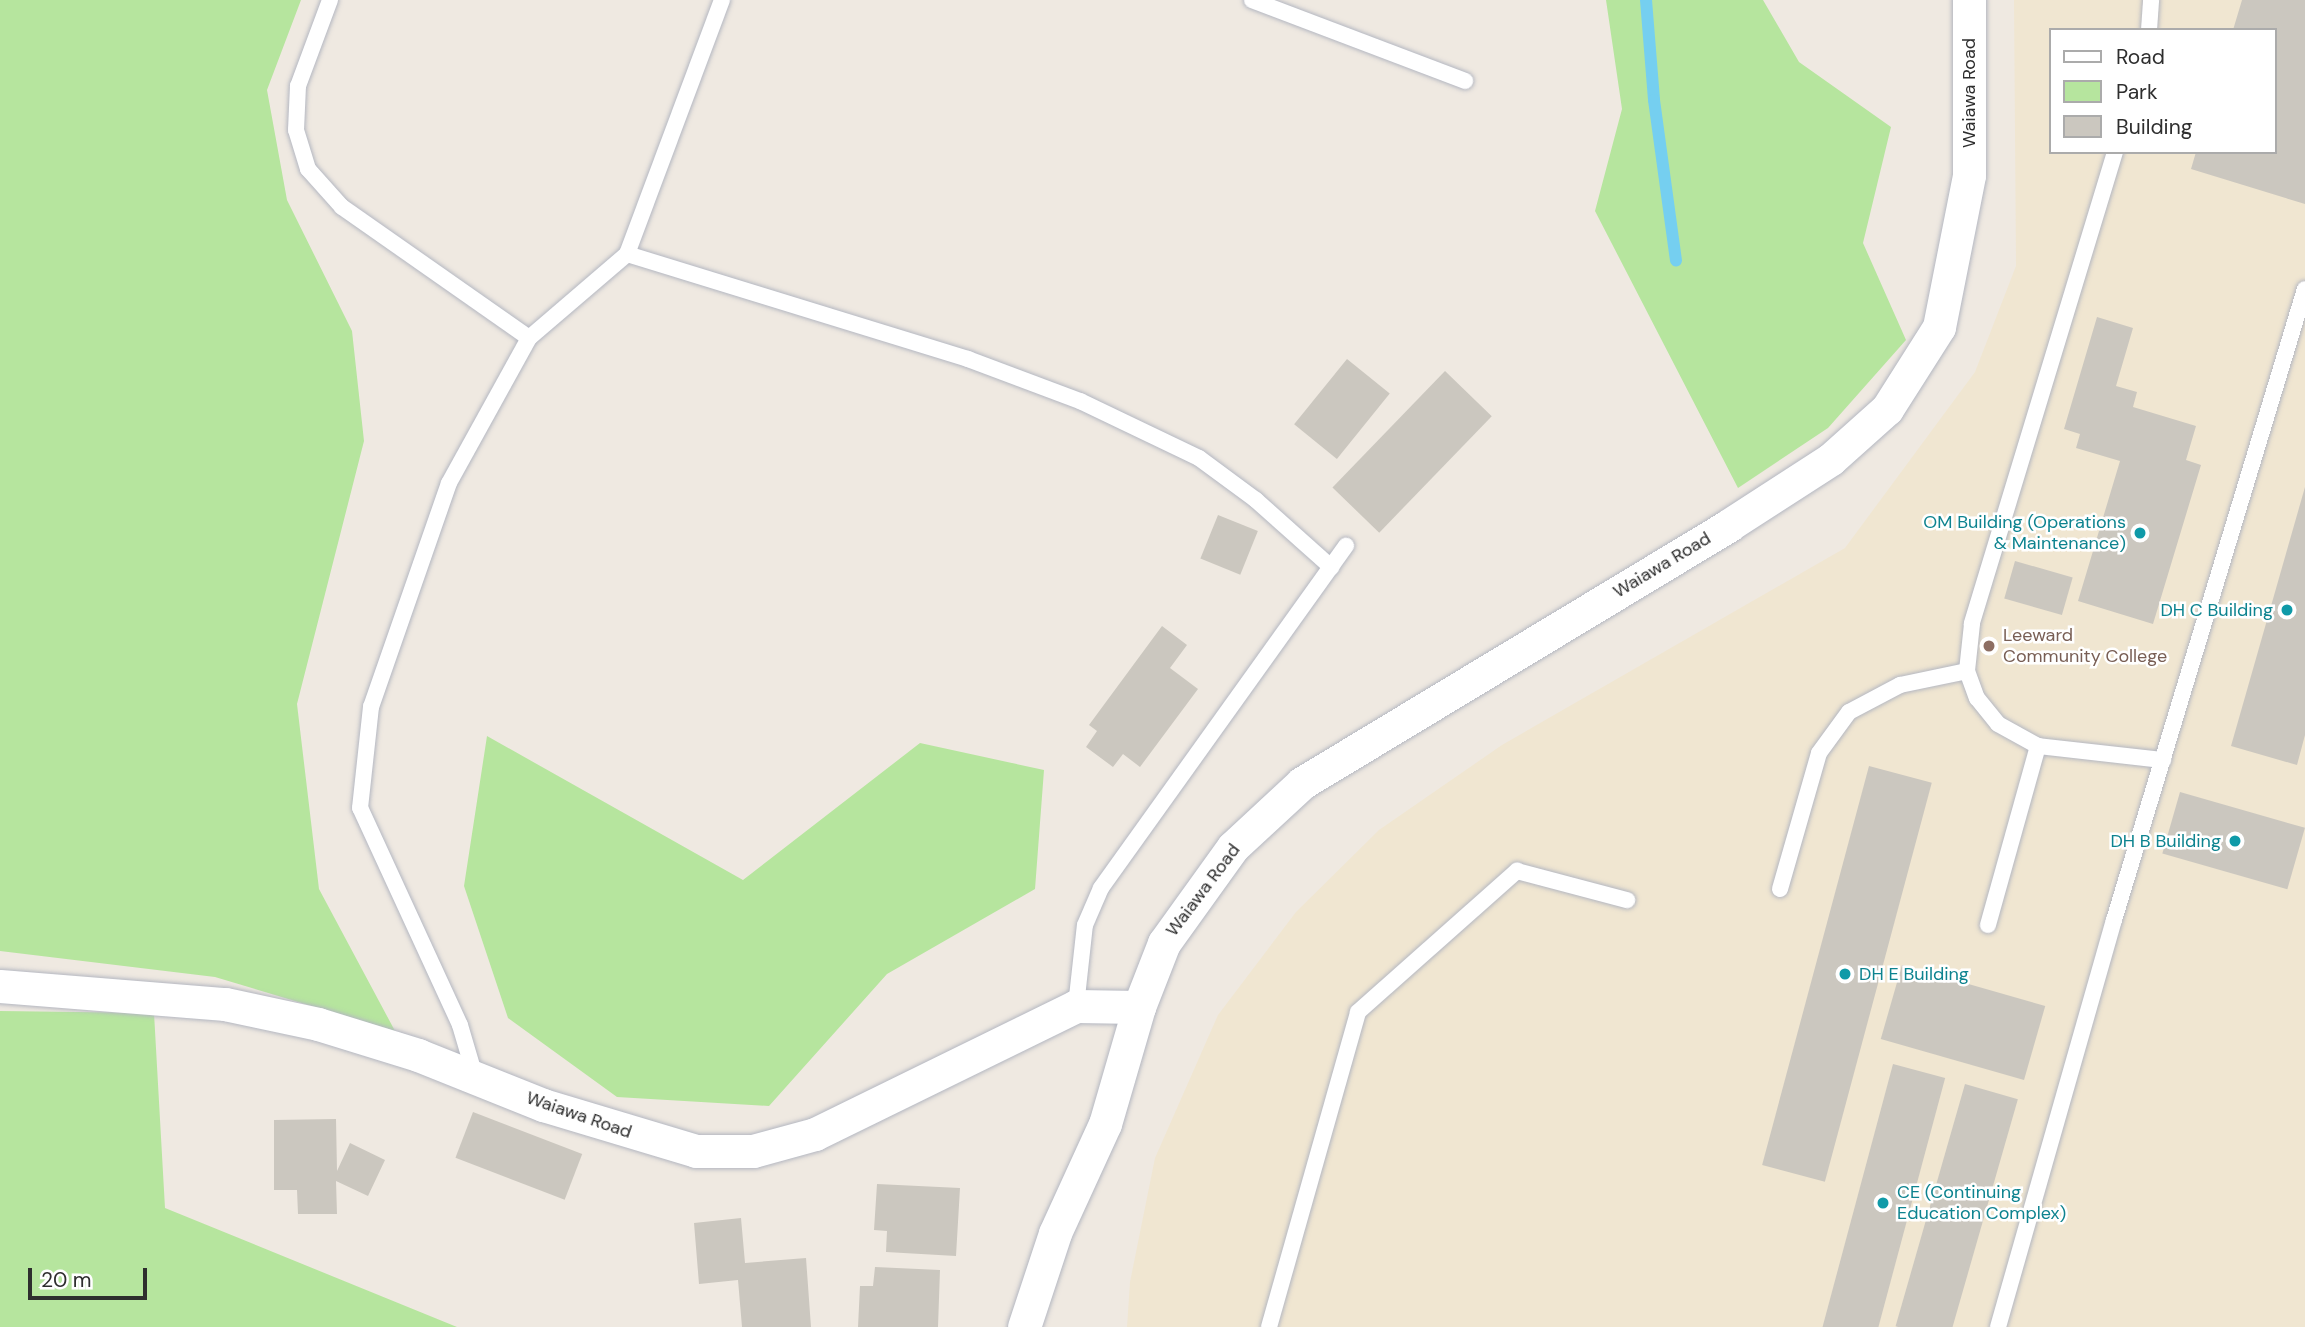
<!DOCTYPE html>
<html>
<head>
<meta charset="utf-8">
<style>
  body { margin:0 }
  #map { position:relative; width:2305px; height:1327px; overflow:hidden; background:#efe9e1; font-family:"DM Sans",sans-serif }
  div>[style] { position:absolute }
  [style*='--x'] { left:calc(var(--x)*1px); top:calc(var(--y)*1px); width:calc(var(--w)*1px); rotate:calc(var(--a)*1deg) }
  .education>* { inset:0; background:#f0e6d1 }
  .green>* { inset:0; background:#b6e59e }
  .stream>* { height:12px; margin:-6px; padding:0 6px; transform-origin:6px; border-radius:6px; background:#75cff0 }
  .building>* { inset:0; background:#cbc7bf; transform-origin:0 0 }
  .roads { filter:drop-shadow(0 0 2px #b4b7c1) drop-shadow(0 0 2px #b4b7c1) }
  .service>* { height:16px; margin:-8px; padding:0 8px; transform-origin:8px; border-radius:8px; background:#fff }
  .minor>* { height:33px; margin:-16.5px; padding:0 16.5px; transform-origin:16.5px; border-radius:16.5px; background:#fff }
  .dots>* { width:19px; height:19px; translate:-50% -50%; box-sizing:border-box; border:4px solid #fff; border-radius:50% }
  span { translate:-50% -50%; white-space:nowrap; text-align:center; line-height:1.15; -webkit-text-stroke:5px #fff; paint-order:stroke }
  .street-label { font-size:18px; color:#2e2e2e }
  .culture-label { font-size:18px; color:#0d838f }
  .right { translate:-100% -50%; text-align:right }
  .left { translate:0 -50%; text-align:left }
  .education-label { font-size:18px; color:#785e54 }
  .legend { position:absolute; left:2049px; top:28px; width:228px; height:126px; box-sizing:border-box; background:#fff; border:2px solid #ababab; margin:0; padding:9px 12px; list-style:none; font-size:21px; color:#2e2e2e }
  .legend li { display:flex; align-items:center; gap:14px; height:35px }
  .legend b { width:35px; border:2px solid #ababab }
  .scale { position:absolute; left:28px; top:1268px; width:119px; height:32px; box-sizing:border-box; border:4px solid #2e2e2e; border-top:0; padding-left:9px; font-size:21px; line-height:24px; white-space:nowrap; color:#2e2e2e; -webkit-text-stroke:5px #fff; paint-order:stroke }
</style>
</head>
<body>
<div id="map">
  <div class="education">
    <div style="clip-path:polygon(evenodd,2014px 0,2305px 0,2305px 1327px,1127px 1327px,1130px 1282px,1155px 1158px,1218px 1015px,1296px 912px,1379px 830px,1502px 745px,1845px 548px,1975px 372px,2016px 266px,2014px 0,2051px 30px,2275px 30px,2275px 152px,2051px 152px,2051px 30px)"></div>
  </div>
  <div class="green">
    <div style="clip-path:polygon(0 0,301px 0,267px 90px,287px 200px,352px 331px,364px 441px,297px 704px,319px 889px,395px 1031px,215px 977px,0 951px)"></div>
    <div style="clip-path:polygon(1606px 0,1763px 0,1799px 62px,1891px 127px,1863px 243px,1906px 340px,1828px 428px,1738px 488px,1595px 211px,1622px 109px)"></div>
    <div style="clip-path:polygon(487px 736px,743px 880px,920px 743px,1044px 770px,1035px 889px,887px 974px,769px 1106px,617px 1097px,508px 1018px,464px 886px)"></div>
    <div style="clip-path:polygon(0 1011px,154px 1013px,165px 1208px,457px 1327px,0 1327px)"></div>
  </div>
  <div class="stream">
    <div style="--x:1646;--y:0;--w:100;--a:85.4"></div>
    <div style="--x:1654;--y:100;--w:162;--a:82.2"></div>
  </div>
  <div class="building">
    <div style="clip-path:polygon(2242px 0,2305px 0,2305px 204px,2191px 169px,2196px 152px,2275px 152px,2275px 30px,2233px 30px)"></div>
    <div style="clip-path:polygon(2097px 317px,2133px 328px,2116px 386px,2137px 392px,2133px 407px,2196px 426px,2186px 460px,2201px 465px,2153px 624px,2078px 601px,2120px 461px,2076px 448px,2080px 434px,2064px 429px)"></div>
    <div style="left:1347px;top:359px;width:55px;height:84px;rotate:39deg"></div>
    <div style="left:1445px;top:371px;width:65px;height:162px;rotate:44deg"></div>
    <div style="clip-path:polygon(2305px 487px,2305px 735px,2297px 765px,2231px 746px)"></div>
    <div style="left:1218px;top:515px;width:43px;height:47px;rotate:22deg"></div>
    <div style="left:2015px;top:561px;width:60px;height:39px;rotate:16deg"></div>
    <div style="clip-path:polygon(1162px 626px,1187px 645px,1170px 668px,1198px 689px,1140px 767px,1123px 754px,1113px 767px,1086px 747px,1097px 731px,1089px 725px)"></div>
    <div style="left:1869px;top:766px;width:65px;height:413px;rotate:15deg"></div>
    <div style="left:2180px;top:792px;width:130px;height:64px;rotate:16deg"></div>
    <div style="left:1902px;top:965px;width:149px;height:77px;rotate:16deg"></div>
    <div style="left:1893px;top:1064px;width:54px;height:273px;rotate:15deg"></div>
    <div style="left:1965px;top:1084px;width:55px;height:252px;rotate:16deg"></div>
    <div style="left:473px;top:1112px;width:117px;height:49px;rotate:21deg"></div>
    <div style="clip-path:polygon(336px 1119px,337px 1171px,350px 1143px,385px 1160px,368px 1196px,336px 1181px,337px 1214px,298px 1214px,297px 1190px,274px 1190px,274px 1120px)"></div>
    <div style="clip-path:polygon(877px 1184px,960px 1188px,956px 1256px,886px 1252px,887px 1231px,874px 1230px)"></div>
    <div style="clip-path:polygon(741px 1218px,745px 1263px,806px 1258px,811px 1327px,742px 1327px,738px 1280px,699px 1284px,694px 1223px)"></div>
    <div style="clip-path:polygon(875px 1267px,940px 1270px,938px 1327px,858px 1327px,860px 1286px,873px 1286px)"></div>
  </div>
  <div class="roads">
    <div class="service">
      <div style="--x:330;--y:0;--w:92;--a:110.4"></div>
      <div style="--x:298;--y:86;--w:44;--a:92.6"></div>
      <div style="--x:296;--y:130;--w:41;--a:72.9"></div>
      <div style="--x:308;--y:169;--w:51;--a:48.2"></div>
      <div style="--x:342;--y:207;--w:228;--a:35"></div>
      <div style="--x:1252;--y:0;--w:228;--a:20.8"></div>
      <div style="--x:2149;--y:30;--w:30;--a:-86"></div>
      <div style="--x:2115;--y:152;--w:493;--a:106.9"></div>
      <div style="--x:1972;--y:624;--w:47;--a:96.1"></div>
      <div style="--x:1967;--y:671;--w:29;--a:70"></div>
      <div style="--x:1977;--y:698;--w:33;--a:51"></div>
      <div style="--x:1998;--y:724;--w:46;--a:28.8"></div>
      <div style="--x:2038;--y:746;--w:126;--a:6.4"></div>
      <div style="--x:627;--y:254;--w:357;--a:17.1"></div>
      <div style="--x:968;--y:359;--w:120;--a:20.6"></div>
      <div style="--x:1080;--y:401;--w:132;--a:25.6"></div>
      <div style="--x:1199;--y:458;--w:71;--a:36.4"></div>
      <div style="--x:1256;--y:500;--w:101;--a:41.8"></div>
      <div style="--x:1780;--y:889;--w:141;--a:-74"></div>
      <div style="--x:1819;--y:753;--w:51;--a:-53.8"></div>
      <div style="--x:1849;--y:712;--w:58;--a:-27.9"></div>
      <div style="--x:1900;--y:685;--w:68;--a:-11.8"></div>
      <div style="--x:1988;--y:925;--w:186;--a:-74.4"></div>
      <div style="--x:1076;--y:1006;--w:81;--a:-83.7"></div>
      <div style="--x:1085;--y:925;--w:40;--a:-66.6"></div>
      <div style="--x:1101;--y:888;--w:421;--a:-54.4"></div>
      <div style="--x:475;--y:1076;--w:53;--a:-106.4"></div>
      <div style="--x:460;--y:1025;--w:239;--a:-114.7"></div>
      <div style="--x:360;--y:808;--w:102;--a:-83.8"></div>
      <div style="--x:371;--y:707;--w:237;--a:-70.8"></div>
      <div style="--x:449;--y:483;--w:166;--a:-61.1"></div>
      <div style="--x:529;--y:338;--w:129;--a:-40.6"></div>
      <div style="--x:627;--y:254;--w:271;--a:-69.5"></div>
      <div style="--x:1269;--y:1327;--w:327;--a:-74.2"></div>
      <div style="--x:1358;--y:1012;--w:213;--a:-41.6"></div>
      <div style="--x:1517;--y:871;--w:114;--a:14.8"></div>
      <div style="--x:1998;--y:1327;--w:423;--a:-74.1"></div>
      <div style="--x:2114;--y:920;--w:659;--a:-73.16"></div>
    </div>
    <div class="minor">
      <div style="--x:0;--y:986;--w:226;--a:4.6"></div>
      <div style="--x:225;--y:1004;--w:95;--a:12.1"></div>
      <div style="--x:318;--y:1024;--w:105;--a:17.2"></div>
      <div style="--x:418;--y:1055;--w:135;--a:21.8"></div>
      <div style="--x:543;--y:1105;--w:160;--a:16.7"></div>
      <div style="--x:696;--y:1151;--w:57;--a:0"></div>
      <div style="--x:753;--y:1151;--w:64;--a:-15.3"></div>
      <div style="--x:815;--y:1134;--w:291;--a:-26.1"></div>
      <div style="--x:1076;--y:1006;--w:63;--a:0.9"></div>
      <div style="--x:1024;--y:1327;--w:99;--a:-71.7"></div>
      <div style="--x:1055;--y:1233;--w:120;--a:-65.4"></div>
      <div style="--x:1105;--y:1124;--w:122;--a:-73.8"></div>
      <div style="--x:1139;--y:1007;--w:69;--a:-68.7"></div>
      <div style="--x:1164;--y:943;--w:118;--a:-54.3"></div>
      <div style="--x:1233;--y:847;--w:94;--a:-42.8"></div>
      <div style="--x:1302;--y:783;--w:499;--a:-31.1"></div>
      <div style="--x:1729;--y:525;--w:121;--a:-32.9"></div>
      <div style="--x:1831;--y:459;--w:75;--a:-41.8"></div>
      <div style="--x:1887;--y:409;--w:97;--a:-57.6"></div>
      <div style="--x:1939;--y:327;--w:155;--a:-78.8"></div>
      <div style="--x:1969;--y:175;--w:175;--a:-90"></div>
    </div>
  </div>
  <div class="dots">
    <div style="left:2140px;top:533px;background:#0f9aa8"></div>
    <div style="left:2287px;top:610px;background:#0f9aa8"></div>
    <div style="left:1989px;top:646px;background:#8d6e63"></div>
    <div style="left:2235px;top:841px;background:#0f9aa8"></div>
    <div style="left:1845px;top:974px;background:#0f9aa8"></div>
    <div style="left:1883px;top:1203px;background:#0f9aa8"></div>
  </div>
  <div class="street-label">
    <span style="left:1969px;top:93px;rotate:-90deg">Waiawa Road</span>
    <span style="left:1662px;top:565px;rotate:-31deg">Waiawa Road</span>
    <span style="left:1203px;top:890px;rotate:-53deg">Waiawa Road</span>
    <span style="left:579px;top:1115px;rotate:19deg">Waiawa Road</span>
  </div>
  <div class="culture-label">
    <span class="right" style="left:2126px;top:533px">OM Building (Operations<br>&amp; Maintenance)</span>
    <span class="right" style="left:2273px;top:610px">DH C Building</span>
    <span class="right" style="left:2221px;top:841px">DH B Building</span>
    <span class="left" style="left:1859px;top:974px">DH E Building</span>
    <span class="left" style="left:1897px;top:1203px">CE (Continuing<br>Education Complex)</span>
  </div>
  <div class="education-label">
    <span class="left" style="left:2003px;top:646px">Leeward<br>Community College</span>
  </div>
  <ul class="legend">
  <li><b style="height:9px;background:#fff"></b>Road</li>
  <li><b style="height:19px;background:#b6e59e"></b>Park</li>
  <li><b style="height:19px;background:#cbc7bf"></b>Building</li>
  </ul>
  <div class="scale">20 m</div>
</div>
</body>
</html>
